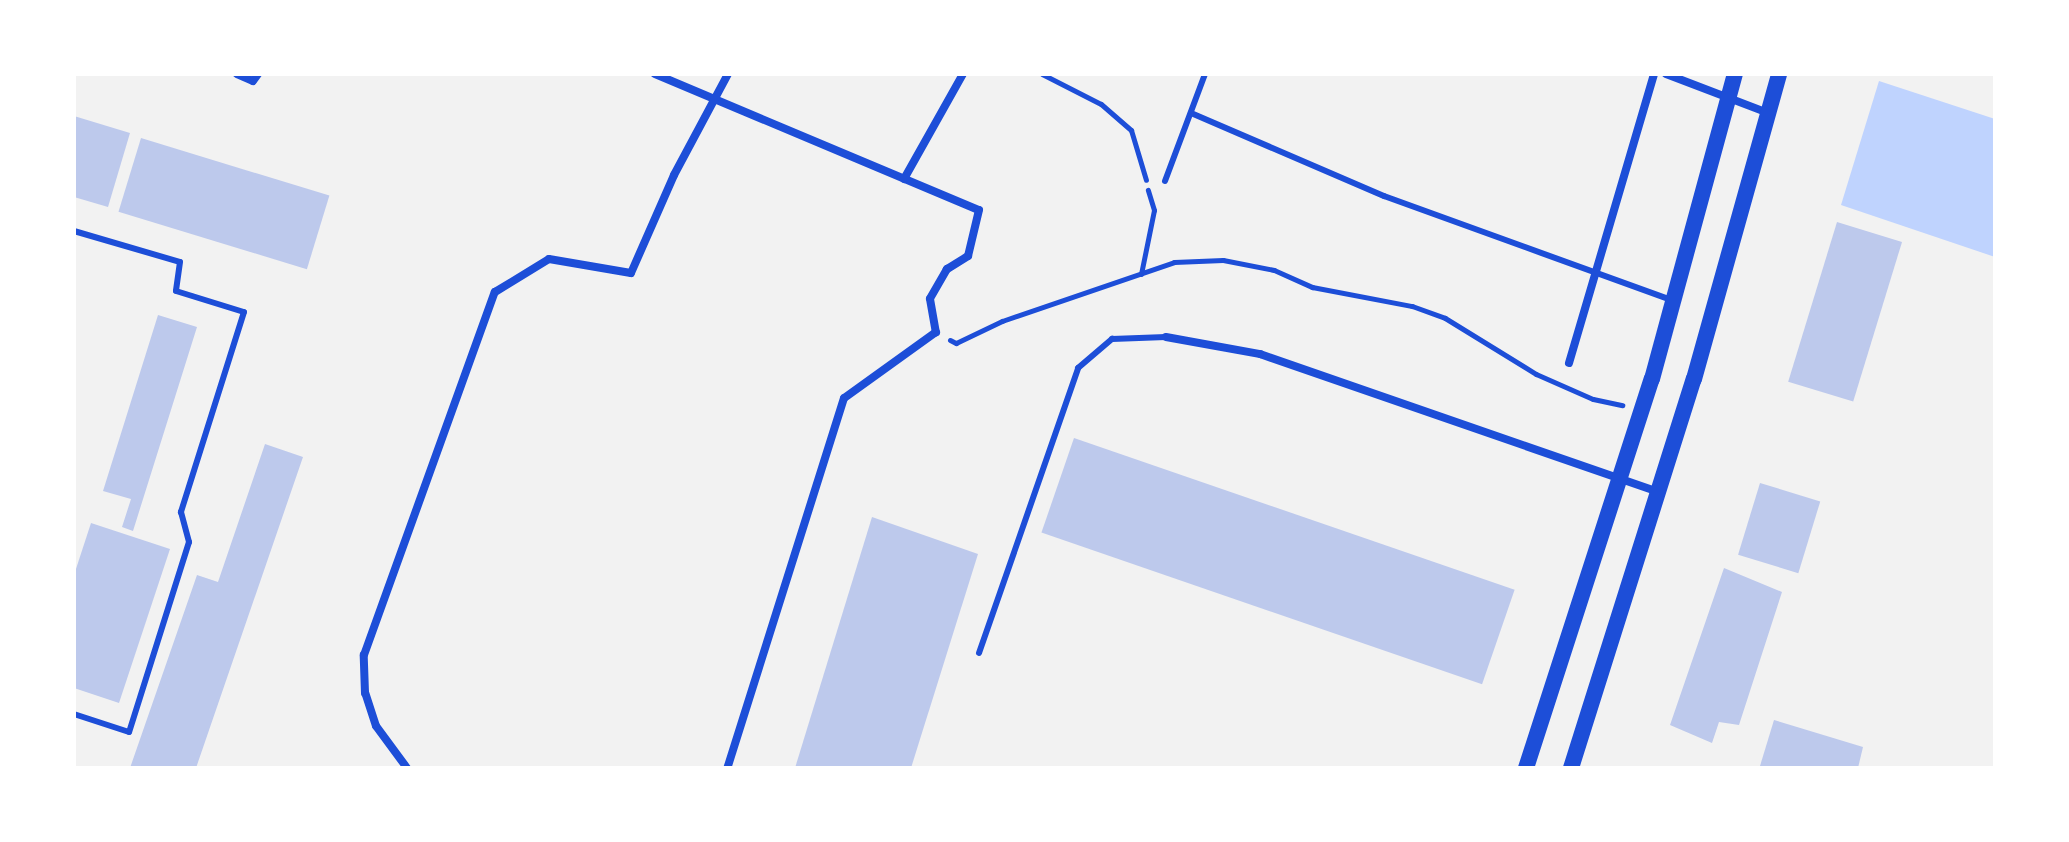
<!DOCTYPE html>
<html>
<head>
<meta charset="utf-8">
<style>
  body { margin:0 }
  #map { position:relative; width:2069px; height:842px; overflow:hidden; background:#f2f2f2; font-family:Roboto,sans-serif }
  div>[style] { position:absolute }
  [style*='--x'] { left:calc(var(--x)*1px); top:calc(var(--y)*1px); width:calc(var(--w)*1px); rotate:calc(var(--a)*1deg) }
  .water>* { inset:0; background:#bfd3fe }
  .building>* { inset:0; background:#bdc9ec; transform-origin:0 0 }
  .path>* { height:5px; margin:-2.5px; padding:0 2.5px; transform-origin:2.5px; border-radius:2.5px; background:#1d4ed8 }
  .service>* { height:6px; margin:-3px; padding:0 3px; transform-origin:3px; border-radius:3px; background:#1d4ed8 }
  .minor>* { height:8px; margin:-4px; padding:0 4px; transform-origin:4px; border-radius:4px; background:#1d4ed8 }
  .secondary>* { height:16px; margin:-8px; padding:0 8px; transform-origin:8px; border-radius:8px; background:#1d4ed8 }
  span { translate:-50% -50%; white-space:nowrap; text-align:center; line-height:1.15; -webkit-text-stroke:8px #fff; paint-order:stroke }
  .frame { position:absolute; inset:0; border:76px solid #fff; pointer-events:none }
</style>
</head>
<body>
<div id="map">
  <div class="water">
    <div style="clip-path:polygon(1879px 81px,1995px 119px,1995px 257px,1841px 205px)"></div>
  </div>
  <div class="building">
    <div style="clip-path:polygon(74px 116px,130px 133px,108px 207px,74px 197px)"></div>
    <div style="left:141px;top:138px;width:197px;height:77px;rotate:17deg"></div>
    <div style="left:1837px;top:222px;width:68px;height:167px;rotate:17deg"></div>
    <div style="clip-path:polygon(158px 315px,197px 327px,133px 531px,122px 527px,131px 499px,103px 491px)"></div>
    <div style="left:1074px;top:438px;width:466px;height:100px;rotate:19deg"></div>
    <div style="clip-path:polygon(265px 444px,303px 457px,196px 768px,130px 768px,197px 575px,218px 582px)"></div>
    <div style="left:1760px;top:483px;width:63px;height:75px;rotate:17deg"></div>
    <div style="clip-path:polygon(872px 517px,978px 554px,911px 768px,795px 768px)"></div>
    <div style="clip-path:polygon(91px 523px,170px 549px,119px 703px,74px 688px,74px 575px)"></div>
    <div style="clip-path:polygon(1724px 568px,1782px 592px,1739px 725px,1719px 722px,1712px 743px,1670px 725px)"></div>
    <div style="clip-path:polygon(1774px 720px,1863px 747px,1858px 768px,1760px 766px)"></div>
  </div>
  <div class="path">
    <div style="--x:1042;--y:74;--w:66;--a:27"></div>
    <div style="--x:1101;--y:104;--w:40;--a:41"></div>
    <div style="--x:1131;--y:130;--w:52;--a:73.3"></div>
    <div style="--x:1141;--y:274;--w:65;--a:-78.5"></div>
    <div style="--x:1154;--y:210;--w:21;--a:-107"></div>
    <div style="--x:950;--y:340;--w:7;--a:27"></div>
    <div style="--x:956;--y:343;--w:51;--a:-25.6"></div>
    <div style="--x:1002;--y:321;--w:182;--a:-18.9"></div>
    <div style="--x:1174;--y:262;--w:49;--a:-2.3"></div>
    <div style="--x:1223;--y:260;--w:52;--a:11.1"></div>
    <div style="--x:1274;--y:270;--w:42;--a:24.1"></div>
    <div style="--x:1312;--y:287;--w:102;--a:10.8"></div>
    <div style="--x:1412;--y:306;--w:35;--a:20"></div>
    <div style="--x:1445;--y:318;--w:107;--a:31.6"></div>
    <div style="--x:1536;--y:374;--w:62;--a:23.7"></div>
    <div style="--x:1593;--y:399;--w:30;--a:12"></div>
  </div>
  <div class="service">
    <div style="--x:1191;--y:113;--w:210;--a:23.3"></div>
    <div style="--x:1384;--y:196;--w:306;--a:19.9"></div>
    <div style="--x:1165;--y:181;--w:114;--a:-69.5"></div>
    <div style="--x:74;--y:231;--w:110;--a:16.3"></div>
    <div style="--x:180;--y:262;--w:29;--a:98"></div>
    <div style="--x:176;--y:291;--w:71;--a:17.2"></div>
    <div style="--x:244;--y:312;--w:210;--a:107.5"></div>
    <div style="--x:181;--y:512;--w:31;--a:75"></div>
    <div style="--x:189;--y:542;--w:199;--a:107.5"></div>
    <div style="--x:129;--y:732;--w:58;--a:-161.9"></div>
    <div style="--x:979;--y:653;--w:302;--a:-70.8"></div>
    <div style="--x:1078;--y:368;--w:45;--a:-40.5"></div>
    <div style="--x:1112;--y:339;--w:54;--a:-2.1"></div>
  </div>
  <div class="minor">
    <div style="--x:237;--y:74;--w:17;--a:24"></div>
    <div style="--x:253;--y:81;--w:9;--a:-54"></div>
    <div style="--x:655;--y:74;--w:351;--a:22.8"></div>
    <div style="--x:979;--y:210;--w:47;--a:103.4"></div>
    <div style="--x:968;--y:256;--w:25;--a:148"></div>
    <div style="--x:947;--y:269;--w:34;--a:120"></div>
    <div style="--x:930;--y:299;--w:34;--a:80"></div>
    <div style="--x:936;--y:332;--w:113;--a:144.3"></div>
    <div style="--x:844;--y:398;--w:388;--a:107.5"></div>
    <div style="--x:1666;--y:74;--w:109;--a:20.9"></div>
    <div style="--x:904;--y:179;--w:120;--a:-60.7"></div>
    <div style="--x:1166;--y:337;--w:96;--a:10.3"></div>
    <div style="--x:1260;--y:354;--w:421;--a:19.1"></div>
    <div style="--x:1569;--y:363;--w:301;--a:-73.6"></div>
    <div style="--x:407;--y:768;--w:52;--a:-126.4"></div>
    <div style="--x:376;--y:726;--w:35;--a:-108"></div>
    <div style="--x:365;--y:693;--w:38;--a:-92"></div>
    <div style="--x:364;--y:655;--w:386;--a:-70.2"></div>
    <div style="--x:495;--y:292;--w:63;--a:-31.4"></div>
    <div style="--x:549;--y:259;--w:83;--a:9.7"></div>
    <div style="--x:631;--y:273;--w:107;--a:-66.3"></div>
    <div style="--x:674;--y:175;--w:115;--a:-61.9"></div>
  </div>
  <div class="secondary">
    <div style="--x:1526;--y:768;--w:409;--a:-72.1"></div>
    <div style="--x:1652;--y:379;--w:316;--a:-74.8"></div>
    <div style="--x:1571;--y:768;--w:408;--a:-72.5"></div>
    <div style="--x:1694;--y:379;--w:317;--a:-74.4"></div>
  </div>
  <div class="frame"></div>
</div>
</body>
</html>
